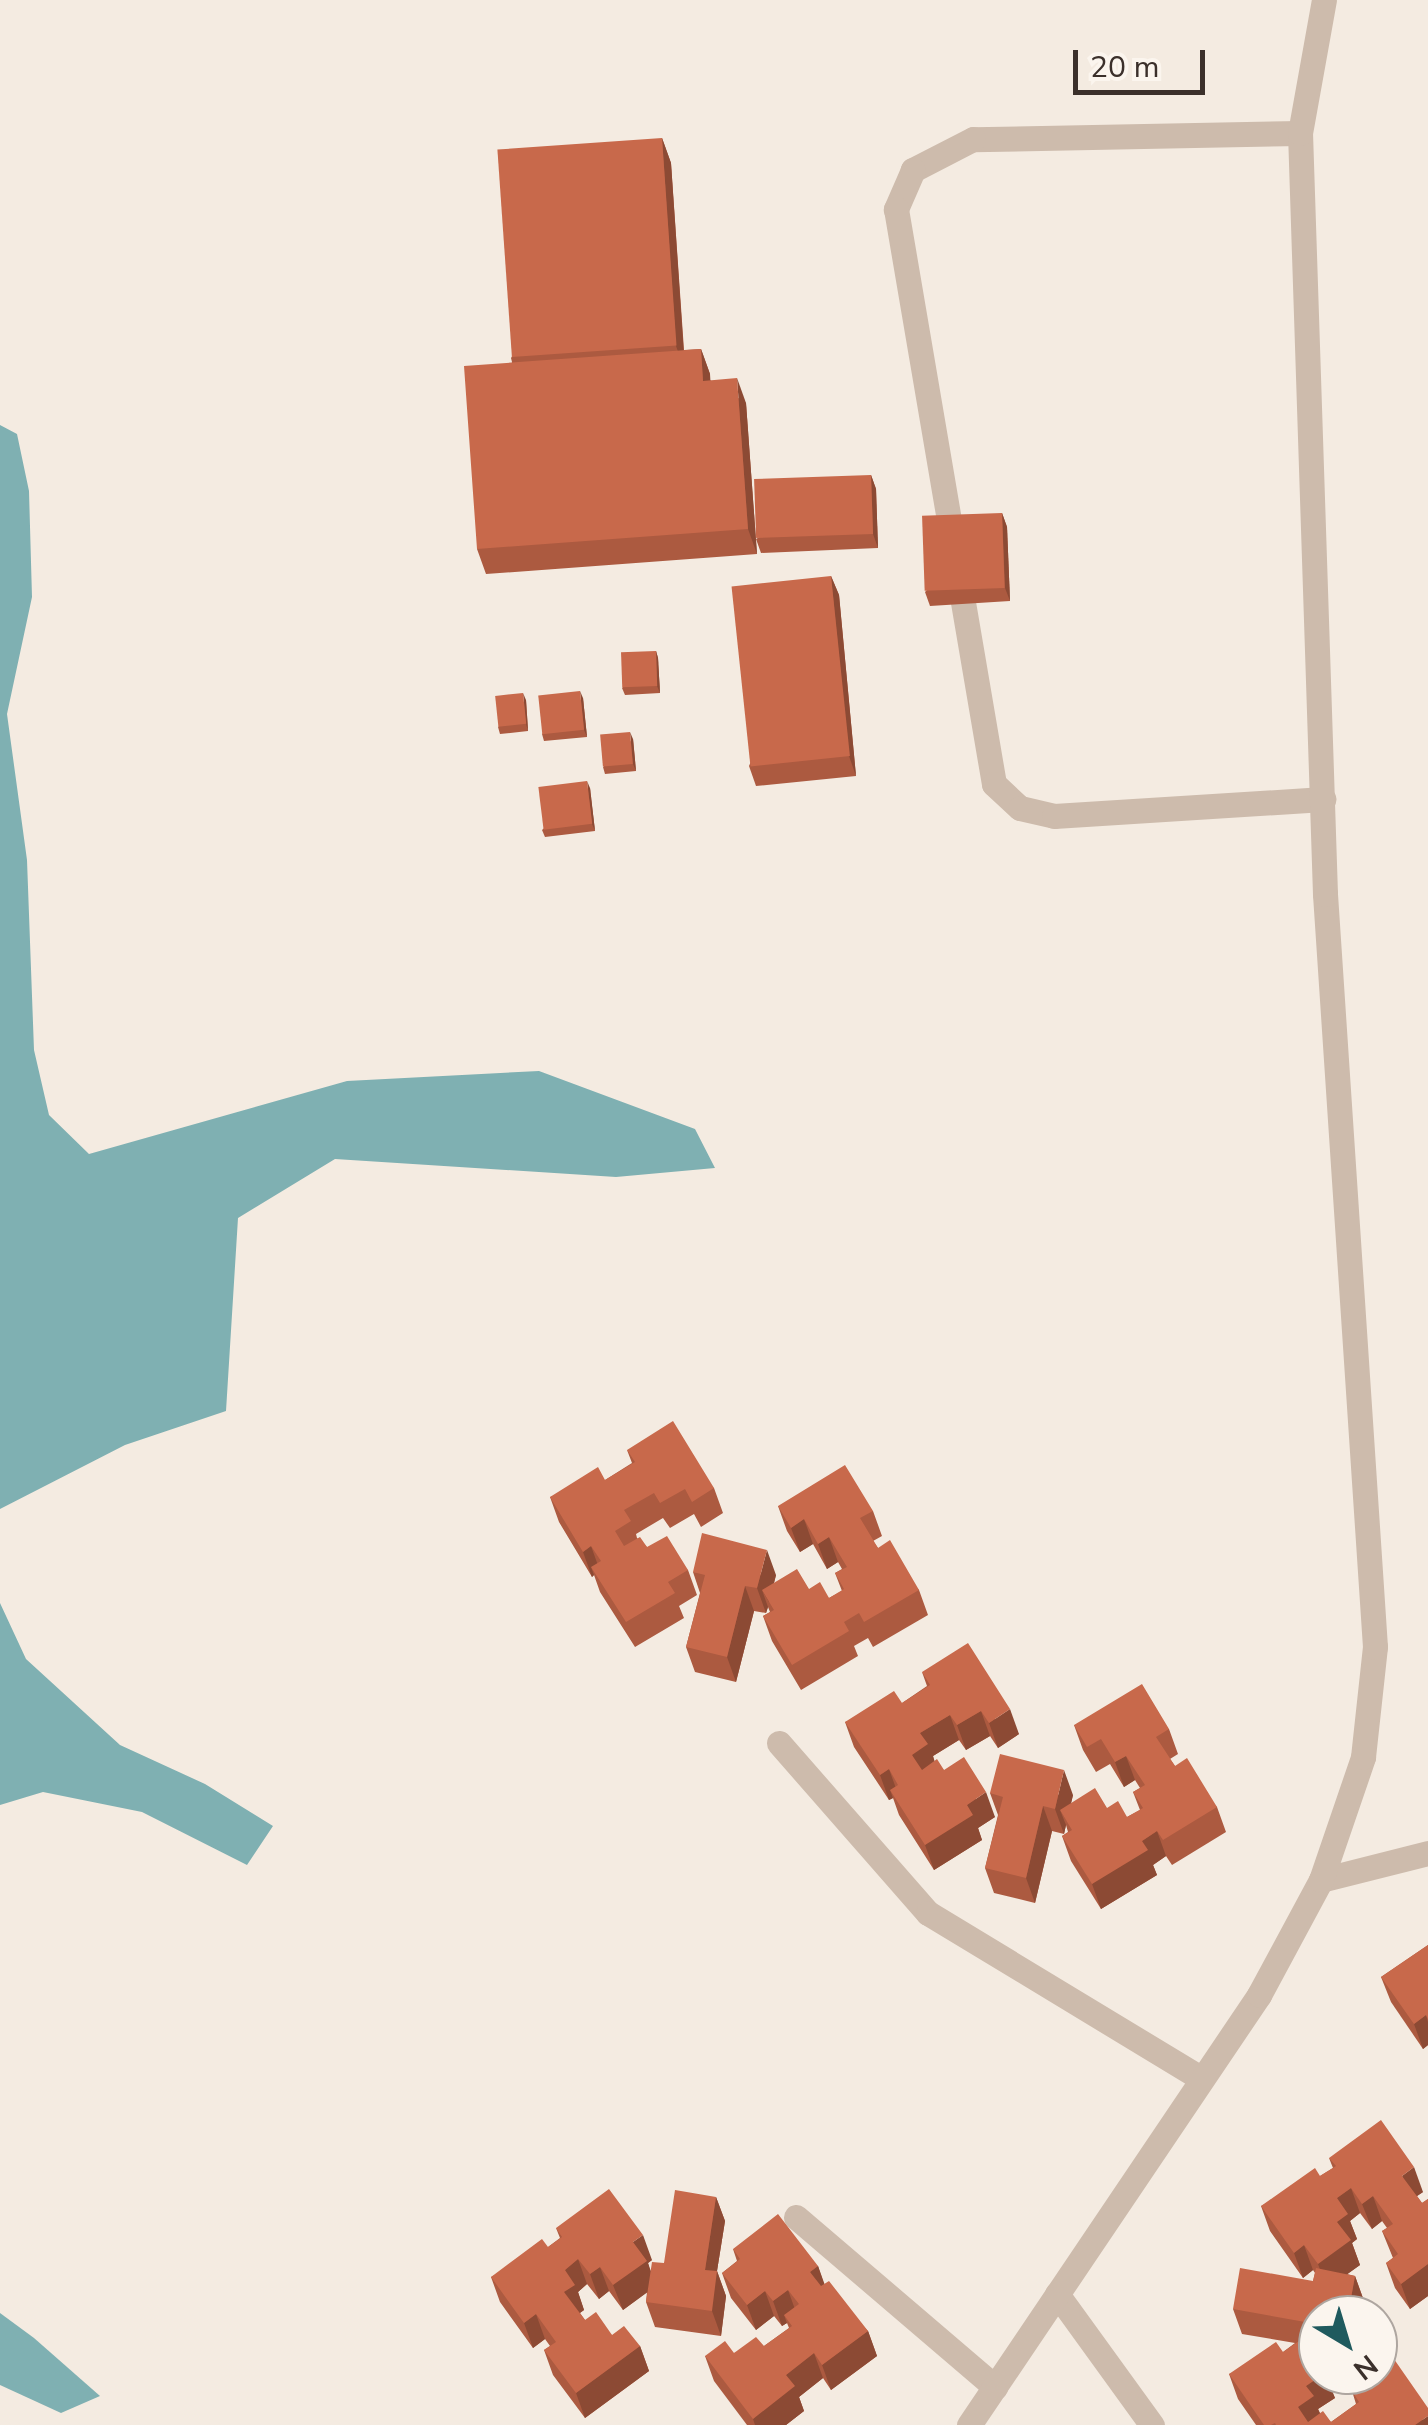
<!DOCTYPE html>
<html>
<head>
<meta charset="utf-8">
<style>
  body { margin:0 }
  #map { position:relative; width:1428px; height:2425px; overflow:hidden; background:#f4ebe1; font-family:"Nunito Sans",sans-serif }
  div>[style] { position:absolute }
  [style*='--x'] { left:calc(var(--x)*1px); top:calc(var(--y)*1px); width:calc(var(--w)*1px); rotate:calc(var(--a)*1deg) }
  .water>* { inset:0; background:#7fb0b2 }
  .minor>* { height:25px; margin:-12.5px; padding:0 12.5px; transform-origin:12.5px; border-radius:12.5px; background:#cdbbac }
  .wall>* { inset:0; background:#ac5a40 }
  .shaded-wall>* { inset:0; background:#8c4a34 }
  .building>* { inset:0; background:#c8694b; transform-origin:0 0 }
  span { translate:-50% -50%; white-space:nowrap; text-align:center; line-height:1.15; -webkit-text-stroke:8px #fbf5ee; paint-order:stroke }
  .north { position:absolute; left:1298px; top:2295px; width:100px; height:100px; box-sizing:border-box; background:#fbf5ee; border:2px solid #aea6a0; border-radius:50%; rotate:142deg; font-size:28px; font-weight:700; line-height:40px; text-align:center; color:#3b302b }
  .north::after { content:''; display:block; margin:auto; width:35px; height:45px; background:#1f5a5e; clip-path:polygon(50% 0,100% 100%,50% 72%,0 100%) }
  .scale { position:absolute; left:1073px; top:50px; width:132px; height:45px; box-sizing:border-box; border:5px solid #3b302b; border-top:0; padding-left:12px; font-size:30px; line-height:35px; white-space:nowrap; color:#3b302b; -webkit-text-stroke:8px #fbf5ee; paint-order:stroke }
</style>
</head>
<body>
<div id="map">
  <div class="water">
    <div style="clip-path:polygon(0 425px,17px 434px,29px 491px,32px 597px,7px 714px,27px 860px,34px 1050px,49px 1115px,89px 1154px,347px 1081px,539px 1071px,695px 1129px,715px 1168px,616px 1177px,335px 1159px,238px 1218px,226px 1411px,125px 1445px,0 1509px)"></div>
    <div style="clip-path:polygon(0 1603px,26px 1659px,120px 1745px,205px 1784px,273px 1826px,247px 1865px,142px 1812px,43px 1792px,0 1805px)"></div>
    <div style="clip-path:polygon(0 2313px,34px 2338px,100px 2396px,61px 2413px,0 2385px)"></div>
  </div>
  <div class="minor">
    <div style="--x:1300;--y:133;--w:327;--a:178.9"></div>
    <div style="--x:973;--y:139;--w:68;--a:152.7"></div>
    <div style="--x:913;--y:170;--w:43;--a:113.6"></div>
    <div style="--x:896;--y:209;--w:583;--a:80.33"></div>
    <div style="--x:994;--y:784;--w:35;--a:43"></div>
    <div style="--x:1020;--y:808;--w:35;--a:13"></div>
    <div style="--x:1054;--y:816;--w:270;--a:-3.6"></div>
    <div style="--x:779;--y:1743;--w:226;--a:48.8"></div>
    <div style="--x:928;--y:1913;--w:320;--a:31.2"></div>
    <div style="--x:1321;--y:1880;--w:110;--a:-14.2"></div>
    <div style="--x:796;--y:2217;--w:262;--a:40.5"></div>
    <div style="--x:1057;--y:2294;--w:162;--a:54.1"></div>
    <div style="--x:969;--y:2425;--w:519;--a:-56"></div>
    <div style="--x:1259;--y:1995;--w:131;--a:-61.7"></div>
    <div style="--x:1321;--y:1880;--w:130;--a:-71.1"></div>
    <div style="--x:1363;--y:1757;--w:111;--a:-83.8"></div>
    <div style="--x:1375;--y:1647;--w:755;--a:-93.8"></div>
    <div style="--x:1325;--y:894;--w:761;--a:-91.88"></div>
    <div style="--x:1300;--y:133;--w:135;--a:-79.8"></div>
  </div>
  <div class="wall">
    <div style="clip-path:polygon(662px 138px,671px 163px,684px 350px,701px 349px,710px 374px,710px 380px,746px 403px,757px 554px,486px 574px,477px 549px,512px 362px,511px 358px)"></div>
    <div style="clip-path:polygon(871px 475px,876px 489px,878px 548px,761px 553px,756px 539px)"></div>
    <div style="clip-path:polygon(1002px 513px,1007px 527px,1010px 601px,930px 606px,925px 592px)"></div>
    <div style="clip-path:polygon(831px 576px,839px 595px,856px 776px,756px 786px,749px 766px)"></div>
    <div style="clip-path:polygon(656px 651px,658px 658px,660px 693px,625px 695px,622px 688px)"></div>
    <div style="clip-path:polygon(583px 698px,587px 737px,544px 741px,542px 734px)"></div>
    <div style="clip-path:polygon(526px 700px,528px 731px,500px 734px,498px 727px)"></div>
    <div style="clip-path:polygon(633px 739px,636px 771px,605px 774px,603px 767px)"></div>
    <div style="clip-path:polygon(590px 788px,595px 831px,545px 837px,542px 830px)"></div>
    <div style="clip-path:polygon(627px 1450px,714px 1488px,723px 1513px,701px 1527px,694px 1514px,670px 1528px,663px 1518px,636px 1534px,637px 1538px,647px 1547px,688px 1570px,697px 1595px,679px 1606px,684px 1618px,635px 1647px,600px 1592px,594px 1575px,592px 1577px,559px 1522px,550px 1497px,605px 1480px,632px 1463px)"></div>
    <div style="clip-path:polygon(778px 1506px,873px 1511px,882px 1536px,873px 1541px,878px 1548px,919px 1590px,928px 1615px,873px 1647px,868px 1638px,854px 1646px,858px 1656px,801px 1690px,772px 1641px,763px 1616px,770px 1612px,768px 1607px,766px 1613px,754px 1611px,736px 1682px,695px 1672px,686px 1647px,700px 1593px,693px 1572px,776px 1575px,774px 1583px,809px 1589px,829px 1598px,842px 1591px,835px 1573px,842px 1569px,838px 1562px,827px 1569px,813px 1544px,800px 1552px,787px 1531px)"></div>
    <div style="clip-path:polygon(922px 1672px,1019px 1734px,998px 1748px,990px 1736px,966px 1750px,959px 1740px,933px 1756px,934px 1761px,995px 1817px,978px 1828px,982px 1840px,934px 1870px,899px 1815px,893px 1798px,889px 1800px,854px 1747px,845px 1722px,902px 1703px,927px 1686px)"></div>
    <div style="clip-path:polygon(1074px 1725px,1169px 1729px,1178px 1754px,1170px 1759px,1175px 1766px,1217px 1807px,1226px 1832px,1172px 1865px,1166px 1856px,1153px 1865px,1157px 1875px,1101px 1909px,1071px 1861px,1062px 1836px,1068px 1832px,1066px 1825px,1064px 1834px,1052px 1831px,1035px 1903px,994px 1893px,985px 1868px,998px 1815px,990px 1793px,1073px 1795px,1071px 1803px,1107px 1808px,1127px 1817px,1140px 1810px,1133px 1792px,1140px 1788px,1135px 1780px,1124px 1787px,1110px 1764px,1096px 1772px,1083px 1750px)"></div>
    <div style="clip-path:polygon(1428px 1945px,1428px 2045px,1423px 2049px,1391px 2002px,1381px 1977px)"></div>
    <div style="clip-path:polygon(1329px 2158px,1423px 2192px,1417px 2196px,1422px 2203px,1428px 2199px,1428px 2296px,1410px 2309px,1395px 2288px,1386px 2263px,1393px 2258px,1382px 2231px,1387px 2228px,1382px 2221px,1372px 2229px,1360px 2213px,1350px 2221px,1357px 2239px,1352px 2243px,1360px 2265px,1347px 2274px,1355px 2276px,1364px 2301px,1318px 2315px,1318px 2360px,1316px 2360px,1335px 2398px,1318px 2409px,1320px 2413px,1331px 2422px,1356px 2404px,1352px 2391px,1372px 2378px,1371px 2375px,1378px 2375px,1428px 2425px,1256px 2425px,1238px 2399px,1229px 2374px,1283px 2352px,1295px 2343px,1242px 2334px,1233px 2309px,1313px 2281px,1315px 2273px,1313px 2270px,1303px 2278px,1270px 2231px,1261px 2206px,1320px 2176px,1333px 2168px)"></div>
    <div style="clip-path:polygon(716px 2197px,725px 2221px,717px 2271px,726px 2296px,721px 2336px,655px 2327px,646px 2302px,647px 2292px,623px 2310px,609px 2291px,599px 2299px,587px 2284px,578px 2292px,584px 2310px,580px 2313px,585px 2320px,612px 2335px,640px 2346px,649px 2371px,585px 2418px,553px 2375px,544px 2350px,550px 2346px,545px 2339px,533px 2348px,500px 2302px,491px 2277px,548px 2247px,560px 2238px,556px 2228px,652px 2260px,648px 2263px,650px 2271px,664px 2263px)"></div>
    <div style="clip-path:polygon(733px 2249px,818px 2266px,824px 2284px,868px 2331px,877px 2356px,831px 2390px,823px 2378px,799px 2397px,804px 2411px,786px 2425px,747px 2425px,714px 2381px,705px 2356px,734px 2353px,764px 2346px,789px 2328px,787px 2323px,782px 2326px,774px 2316px,756px 2330px,731px 2298px,722px 2273px,737px 2261px)"></div>
  </div>
  <div class="shaded-wall">
    <div style="clip-path:polygon(662px 138px,671px 163px,685px 371px,676px 346px)"></div>
    <div style="clip-path:polygon(701px 349px,710px 374px,712px 406px,703px 381px)"></div>
    <div style="clip-path:polygon(737px 378px,746px 403px,757px 554px,748px 529px)"></div>
    <div style="clip-path:polygon(871px 475px,876px 489px,878px 548px,873px 534px)"></div>
    <div style="clip-path:polygon(1002px 513px,1007px 527px,1010px 601px,1005px 588px)"></div>
    <div style="clip-path:polygon(831px 576px,839px 595px,856px 776px,849px 756px)"></div>
    <div style="clip-path:polygon(656px 651px,658px 658px,660px 693px,657px 686px)"></div>
    <div style="clip-path:polygon(580px 691px,583px 698px,587px 737px,584px 730px)"></div>
    <div style="clip-path:polygon(523px 693px,526px 700px,528px 731px,526px 724px)"></div>
    <div style="clip-path:polygon(630px 732px,633px 739px,636px 771px,633px 764px)"></div>
    <div style="clip-path:polygon(587px 781px,590px 788px,595px 831px,592px 824px)"></div>
    <div style="clip-path:polygon(804px 1519px,813px 1544px,800px 1552px,791px 1528px)"></div>
    <div style="clip-path:polygon(829px 1537px,838px 1562px,827px 1569px,818px 1544px)"></div>
    <div style="clip-path:polygon(591px 1546px,600px 1571px,591px 1567px,594px 1575px,592px 1577px,583px 1552px)"></div>
    <div style="clip-path:polygon(767px 1550px,776px 1575px,769px 1602px,762px 1590px,768px 1607px,766px 1613px,757px 1588px)"></div>
    <div style="clip-path:polygon(745px 1586px,754px 1611px,736px 1682px,727px 1657px)"></div>
    <div style="clip-path:polygon(1010px 1709px,1019px 1734px,998px 1748px,989px 1723px)"></div>
    <div style="clip-path:polygon(981px 1711px,990px 1736px,966px 1750px,957px 1725px)"></div>
    <div style="clip-path:polygon(950px 1715px,959px 1740px,933px 1756px,937px 1769px,921px 1779px,912px 1755px,920px 1733px)"></div>
    <div style="clip-path:polygon(1126px 1756px,1135px 1780px,1124px 1787px,1115px 1762px)"></div>
    <div style="clip-path:polygon(889px 1769px,898px 1794px,890px 1790px,893px 1798px,889px 1800px,880px 1775px)"></div>
    <div style="clip-path:polygon(1064px 1770px,1073px 1795px,1067px 1821px,1060px 1810px,1066px 1825px,1064px 1834px,1055px 1809px)"></div>
    <div style="clip-path:polygon(986px 1792px,995px 1817px,978px 1828px,982px 1840px,934px 1870px,925px 1845px,967px 1805px)"></div>
    <div style="clip-path:polygon(1043px 1806px,1052px 1831px,1035px 1903px,1026px 1878px)"></div>
    <div style="clip-path:polygon(1157px 1831px,1166px 1856px,1153px 1865px,1157px 1875px,1101px 1909px,1092px 1884px,1142px 1841px)"></div>
    <div style="clip-path:polygon(1426px 2015px,1428px 2022px,1428px 2045px,1423px 2049px,1414px 2024px)"></div>
    <div style="clip-path:polygon(1414px 2167px,1423px 2192px,1411px 2200px,1402px 2176px)"></div>
    <div style="clip-path:polygon(1351px 2188px,1360px 2213px,1350px 2221px,1357px 2239px,1352px 2243px,1360px 2265px,1327px 2289px,1318px 2264px,1337px 2222px,1337px 2198px)"></div>
    <div style="clip-path:polygon(1373px 2196px,1382px 2221px,1372px 2229px,1362px 2204px)"></div>
    <div style="clip-path:polygon(716px 2197px,725px 2221px,717px 2271px,726px 2296px,721px 2336px,712px 2311px,705px 2270px)"></div>
    <div style="clip-path:polygon(643px 2235px,652px 2260px,648px 2263px,656px 2286px,623px 2310px,613px 2285px,633px 2242px)"></div>
    <div style="clip-path:polygon(1304px 2245px,1313px 2270px,1303px 2278px,1294px 2253px)"></div>
    <div style="clip-path:polygon(578px 2259px,587px 2284px,578px 2292px,584px 2310px,574px 2317px,564px 2292px,565px 2270px)"></div>
    <div style="clip-path:polygon(1428px 2264px,1428px 2296px,1410px 2309px,1401px 2284px)"></div>
    <div style="clip-path:polygon(818px 2266px,827px 2291px,819px 2297px,810px 2272px)"></div>
    <div style="clip-path:polygon(600px 2267px,609px 2291px,599px 2299px,590px 2274px)"></div>
    <div style="clip-path:polygon(1355px 2276px,1364px 2301px,1362px 2315px,1348px 2315px)"></div>
    <div style="clip-path:polygon(788px 2290px,797px 2315px,784px 2315px,787px 2323px,782px 2326px,773px 2301px)"></div>
    <div style="clip-path:polygon(765px 2291px,774px 2316px,756px 2330px,747px 2305px)"></div>
    <div style="clip-path:polygon(536px 2314px,545px 2339px,533px 2348px,524px 2323px)"></div>
    <div style="clip-path:polygon(868px 2331px,877px 2356px,831px 2390px,822px 2365px)"></div>
    <div style="clip-path:polygon(640px 2346px,649px 2371px,585px 2418px,576px 2393px)"></div>
    <div style="clip-path:polygon(814px 2353px,823px 2378px,799px 2397px,804px 2411px,786px 2425px,755px 2425px,753px 2419px,786px 2375px)"></div>
    <div style="clip-path:polygon(1322px 2375px,1326px 2375px,1335px 2398px,1318px 2409px,1323px 2421px,1304px 2425px,1298px 2407px,1306px 2386px)"></div>
    <div style="clip-path:polygon(1428px 2416px,1428px 2425px,1415px 2425px)"></div>
  </div>
  <div class="building">
    <div style="left:662px;top:138px;width:208px;height:165px;rotate:86deg"></div>
    <div style="clip-path:polygon(701px 349px,703px 381px,737px 378px,748px 529px,477px 549px,464px 366px)"></div>
    <div style="left:871px;top:475px;width:59px;height:117px;rotate:88deg"></div>
    <div style="left:1002px;top:513px;width:75px;height:80px;rotate:88deg"></div>
    <div style="left:831px;top:576px;width:181px;height:100px;rotate:84deg"></div>
    <div style="left:656px;top:651px;width:35px;height:35px;rotate:88deg"></div>
    <div style="left:580px;top:691px;width:39px;height:42px;rotate:84deg"></div>
    <div style="left:523px;top:693px;width:31px;height:28px;rotate:84deg"></div>
    <div style="left:630px;top:732px;width:32px;height:30px;rotate:85deg"></div>
    <div style="left:587px;top:781px;width:43px;height:49px;rotate:83deg"></div>
    <div style="clip-path:polygon(673px 1421px,714px 1488px,692px 1502px,685px 1489px,660px 1503px,654px 1493px,624px 1510px,631px 1521px,615px 1531px,624px 1546px,640px 1537px,647px 1547px,667px 1536px,688px 1570px,668px 1582px,675px 1593px,626px 1622px,591px 1567px,601px 1561px,591px 1546px,583px 1552px,550px 1497px,598px 1467px,605px 1480px,635px 1462px,627px 1450px)"></div>
    <div style="clip-path:polygon(845px 1465px,873px 1511px,860px 1518px,878px 1548px,890px 1540px,919px 1590px,864px 1622px,859px 1613px,844px 1622px,849px 1631px,792px 1665px,763px 1616px,774px 1610px,762px 1590px,797px 1569px,809px 1589px,820px 1582px,829px 1598px,844px 1589px,835px 1573px,847px 1567px,829px 1537px,818px 1544px,804px 1519px,791px 1528px,778px 1506px)"></div>
    <div style="clip-path:polygon(702px 1533px,767px 1550px,757px 1588px,745px 1586px,727px 1657px,686px 1647px,705px 1575px,693px 1572px)"></div>
    <div style="clip-path:polygon(968px 1643px,1010px 1709px,989px 1723px,981px 1711px,957px 1725px,950px 1715px,920px 1733px,928px 1744px,912px 1755px,922px 1770px,937px 1759px,944px 1770px,964px 1757px,986px 1792px,967px 1805px,973px 1815px,925px 1845px,890px 1790px,898px 1785px,889px 1769px,880px 1775px,845px 1722px,894px 1691px,902px 1703px,930px 1685px,922px 1672px)"></div>
    <div style="clip-path:polygon(1142px 1684px,1169px 1729px,1156px 1737px,1175px 1766px,1187px 1758px,1217px 1807px,1163px 1840px,1157px 1831px,1142px 1841px,1148px 1850px,1092px 1884px,1062px 1836px,1072px 1830px,1060px 1810px,1095px 1788px,1107px 1808px,1118px 1801px,1127px 1817px,1143px 1808px,1133px 1792px,1145px 1785px,1126px 1756px,1115px 1762px,1101px 1739px,1087px 1747px,1074px 1725px)"></div>
    <div style="clip-path:polygon(1000px 1754px,1064px 1770px,1055px 1809px,1043px 1806px,1026px 1878px,985px 1868px,1003px 1797px,990px 1793px)"></div>
    <div style="clip-path:polygon(1428px 1945px,1428px 2019px,1426px 2015px,1414px 2024px,1381px 1977px)"></div>
    <div style="clip-path:polygon(1381px 2120px,1414px 2167px,1402px 2176px,1422px 2203px,1428px 2199px,1428px 2264px,1401px 2284px,1386px 2263px,1398px 2254px,1382px 2231px,1393px 2224px,1373px 2196px,1362px 2204px,1351px 2188px,1337px 2198px,1348px 2214px,1337px 2222px,1351px 2240px,1318px 2264px,1304px 2245px,1294px 2253px,1261px 2206px,1315px 2168px,1320px 2176px,1336px 2166px,1329px 2158px)"></div>
    <div style="clip-path:polygon(609px 2189px,643px 2235px,633px 2242px,647px 2261px,613px 2285px,600px 2267px,590px 2274px,578px 2259px,565px 2270px,575px 2285px,564px 2292px,585px 2320px,596px 2312px,612px 2335px,624px 2326px,640px 2346px,576px 2393px,544px 2350px,556px 2342px,536px 2314px,524px 2323px,491px 2277px,542px 2239px,548px 2247px,562px 2237px,556px 2228px)"></div>
    <div style="clip-path:polygon(675px 2190px,716px 2197px,705px 2270px,717px 2271px,712px 2311px,646px 2302px,652px 2262px,664px 2263px)"></div>
    <div style="clip-path:polygon(778px 2214px,818px 2266px,810px 2272px,821px 2286px,829px 2281px,868px 2331px,822px 2365px,814px 2353px,786px 2375px,795px 2386px,753px 2419px,705px 2356px,725px 2341px,734px 2353px,756px 2337px,764px 2346px,792px 2326px,784px 2315px,799px 2304px,788px 2290px,773px 2301px,765px 2291px,747px 2305px,722px 2273px,740px 2259px,733px 2249px)"></div>
    <div style="clip-path:polygon(1240px 2268px,1313px 2281px,1316px 2268px,1355px 2276px,1348px 2315px,1318px 2315px,1318px 2337px,1303px 2334px,1305px 2322px,1233px 2309px)"></div>
    <div style="clip-path:polygon(1302px 2339px,1318px 2362px,1318px 2375px,1322px 2375px,1306px 2386px,1314px 2396px,1298px 2407px,1308px 2422px,1323px 2411px,1331px 2422px,1359px 2402px,1352px 2391px,1375px 2375px,1378px 2375px,1378px 2355px,1387px 2349px,1428px 2408px,1428px 2416px,1415px 2425px,1276px 2425px,1275px 2423px,1271px 2425px,1264px 2425px,1229px 2374px,1276px 2342px,1283px 2352px)"></div>
  </div>
  <div class="north">N</div>
  <div class="scale">20 m</div>
</div>
</body>
</html>
